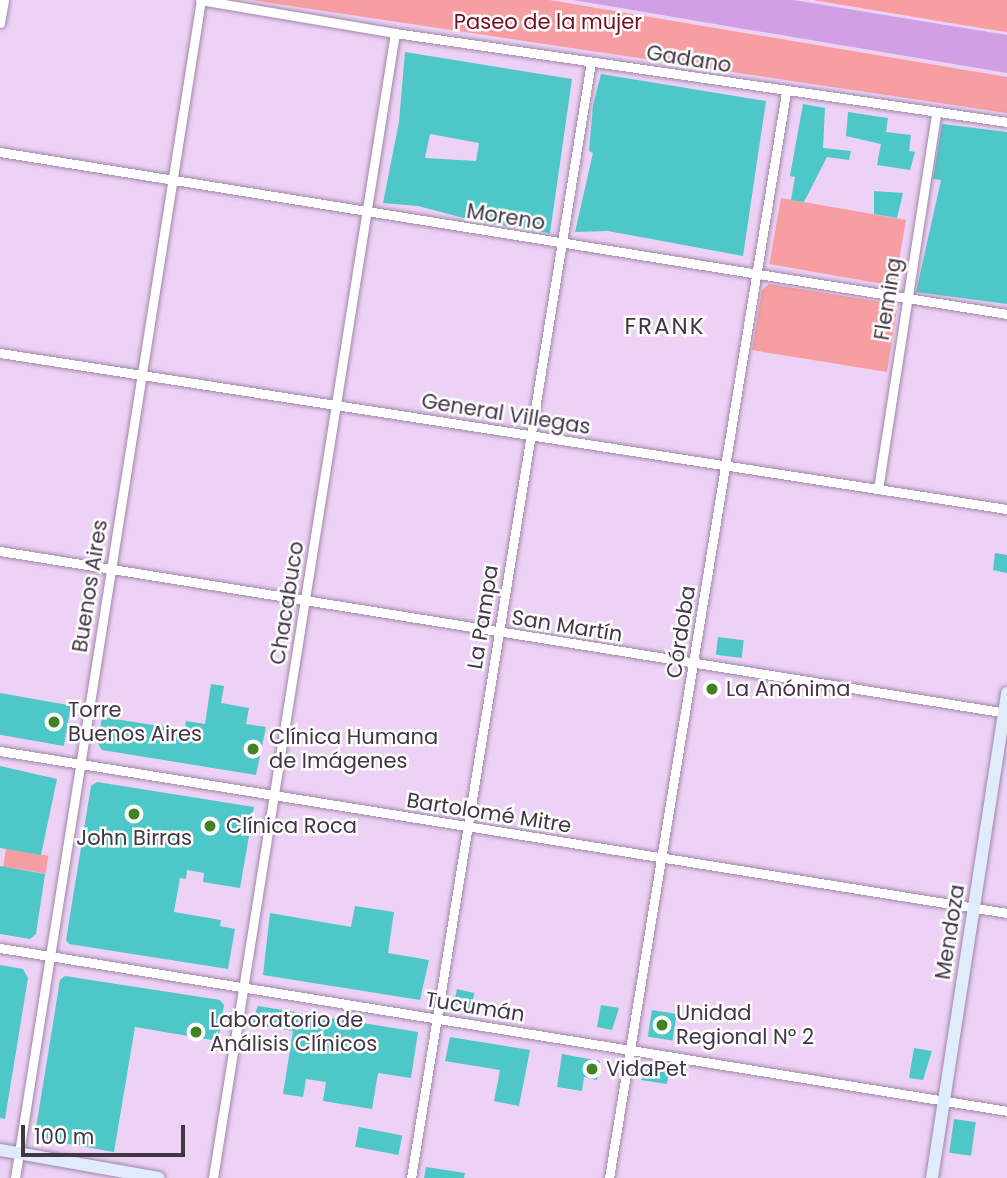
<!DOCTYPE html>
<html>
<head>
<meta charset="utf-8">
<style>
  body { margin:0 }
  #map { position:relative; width:1007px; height:1178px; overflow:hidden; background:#edd2f6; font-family:Poppins,sans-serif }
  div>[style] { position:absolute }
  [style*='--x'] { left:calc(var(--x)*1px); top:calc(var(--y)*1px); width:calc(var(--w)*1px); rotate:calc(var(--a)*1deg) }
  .green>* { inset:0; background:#f69ea1; transform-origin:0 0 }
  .water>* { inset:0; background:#d1a0e2 }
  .building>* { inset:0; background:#4ec7c9; transform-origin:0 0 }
  .roads { filter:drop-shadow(0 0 2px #9f87a8) drop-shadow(0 0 2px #9f87a8) }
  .street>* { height:9px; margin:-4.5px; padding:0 4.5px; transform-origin:4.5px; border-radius:4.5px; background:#fff }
  .secondary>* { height:12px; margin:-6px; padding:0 6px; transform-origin:6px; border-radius:6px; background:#e0ebfc }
  .dots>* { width:19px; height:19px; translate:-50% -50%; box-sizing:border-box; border:4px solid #fefefe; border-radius:50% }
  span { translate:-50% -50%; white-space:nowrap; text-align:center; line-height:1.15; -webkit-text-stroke:5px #fefefe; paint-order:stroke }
  .park-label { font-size:21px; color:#750c22 }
  .street-label { font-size:21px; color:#403644 }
  .poi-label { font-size:21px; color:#403644 }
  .left { translate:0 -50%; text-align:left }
  .neighbourhood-label { font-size:23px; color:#403644; letter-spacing:2px }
  .scale { position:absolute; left:21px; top:1125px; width:164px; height:32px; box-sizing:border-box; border:4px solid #403644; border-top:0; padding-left:9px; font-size:21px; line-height:24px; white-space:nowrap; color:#403644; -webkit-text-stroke:5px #fefefe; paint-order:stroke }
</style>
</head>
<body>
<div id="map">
  <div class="green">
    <div style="clip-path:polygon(251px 0,549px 0,1007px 77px,1007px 113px)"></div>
    <div style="clip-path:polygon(813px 0,1007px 0,1007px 32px,950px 23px)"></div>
    <div style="left:781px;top:198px;width:127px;height:67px;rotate:10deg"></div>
    <div style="clip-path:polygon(769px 284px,893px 304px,897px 310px,887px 372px,752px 350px,762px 290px)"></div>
    <div style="left:6px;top:849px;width:43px;height:18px;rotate:9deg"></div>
  </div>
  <div class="water">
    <div style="clip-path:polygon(573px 0,793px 0,1007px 35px,1007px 73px)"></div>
  </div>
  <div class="building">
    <div style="clip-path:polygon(evenodd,405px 52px,572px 79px,550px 233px,475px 221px,418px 206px,383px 203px,399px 122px,405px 52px,430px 134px,479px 143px,476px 161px,425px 158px,430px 134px)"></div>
    <div style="clip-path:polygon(601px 74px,766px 101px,743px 256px,608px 231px,575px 232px,593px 153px,589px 151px,593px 105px)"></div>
    <div style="clip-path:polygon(803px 104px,825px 108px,823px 148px,851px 151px,849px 160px,827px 157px,804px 202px,791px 200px,795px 177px,790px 176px)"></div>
    <div style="clip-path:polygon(848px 112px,888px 118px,886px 132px,911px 135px,909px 151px,915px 152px,910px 170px,877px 165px,881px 144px,846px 136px)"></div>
    <div style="clip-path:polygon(942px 124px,1007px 132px,1007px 304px,916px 292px,941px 180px,933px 179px)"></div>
    <div style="clip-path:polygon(874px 191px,903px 193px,897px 218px,874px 214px)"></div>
    <div style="clip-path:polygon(995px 553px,1007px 555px,1007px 573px,993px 570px)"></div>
    <div style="left:718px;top:637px;width:26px;height:18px;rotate:7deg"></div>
    <div style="clip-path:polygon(211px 684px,224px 686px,221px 703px,249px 708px,246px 724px,266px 727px,256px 775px,102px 750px,98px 744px,102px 717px,185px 730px,186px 721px,205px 724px)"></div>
    <div style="left:0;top:693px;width:72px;height:41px;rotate:10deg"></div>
    <div style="clip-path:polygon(0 766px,57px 779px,41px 855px,0 848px)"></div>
    <div style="clip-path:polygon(97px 782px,254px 807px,240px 888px,203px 882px,204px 873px,187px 870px,186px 879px,180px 878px,174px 912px,221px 920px,220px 926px,235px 929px,228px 969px,69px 944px,66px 940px,91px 786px)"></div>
    <div style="clip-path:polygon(0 866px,45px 874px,36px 934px,30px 939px,0 934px)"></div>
    <div style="clip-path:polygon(355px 906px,394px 912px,388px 953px,429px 960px,420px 1000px,263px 975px,270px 913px,351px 927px)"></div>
    <div style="clip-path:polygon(0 965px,23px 969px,28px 978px,5px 1119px,0 1118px)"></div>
    <div style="clip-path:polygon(65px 976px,220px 1000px,224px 1005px,218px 1041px,135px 1027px,114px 1152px,47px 1140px,35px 1134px,60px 980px)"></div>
    <div style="left:457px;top:989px;width:18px;height:16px;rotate:13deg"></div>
    <div style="clip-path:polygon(601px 1005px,619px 1008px,612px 1030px,597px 1027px)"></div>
    <div style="clip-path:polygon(258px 1006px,418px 1032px,411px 1078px,378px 1073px,372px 1109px,323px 1101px,326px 1082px,306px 1079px,303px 1097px,283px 1094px,293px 1031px,251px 1024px)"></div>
    <div style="left:652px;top:1010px;width:25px;height:27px;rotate:9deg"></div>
    <div style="clip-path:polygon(450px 1037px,530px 1050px,519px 1106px,494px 1101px,500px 1070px,445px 1061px)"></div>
    <div style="clip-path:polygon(914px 1048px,932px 1051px,923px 1080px,909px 1078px)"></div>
    <div style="clip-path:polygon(562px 1054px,600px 1061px,597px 1080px,584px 1077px,582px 1091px,557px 1087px)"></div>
    <div style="clip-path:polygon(647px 1069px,669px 1072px,667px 1084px,641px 1080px)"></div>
    <div style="left:954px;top:1119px;width:22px;height:34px;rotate:8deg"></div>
    <div style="left:359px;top:1127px;width:44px;height:20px;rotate:11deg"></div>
    <div style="clip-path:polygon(426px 1167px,465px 1173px,464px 1178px,424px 1178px)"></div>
  </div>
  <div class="roads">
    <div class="street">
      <div style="--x:200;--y:0;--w:198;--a:9.6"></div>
      <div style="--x:395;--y:33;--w:618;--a:8.27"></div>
      <div style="--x:0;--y:23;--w:23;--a:-80"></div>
      <div style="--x:0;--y:152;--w:1020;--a:9.14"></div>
      <div style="--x:0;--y:353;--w:1019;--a:8.81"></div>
      <div style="--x:878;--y:489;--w:379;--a:-81.2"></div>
      <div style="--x:0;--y:551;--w:1020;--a:9.14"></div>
      <div style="--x:0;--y:751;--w:1020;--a:9.14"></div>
      <div style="--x:0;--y:948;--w:1020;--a:9.19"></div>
      <div style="--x:15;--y:1178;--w:1193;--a:-81.03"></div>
      <div style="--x:213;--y:1178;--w:1159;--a:-80.97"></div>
      <div style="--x:411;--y:1178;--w:1130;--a:-80.84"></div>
      <div style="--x:609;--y:1178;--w:1100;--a:-80.74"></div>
    </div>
    <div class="secondary">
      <div style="--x:0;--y:1150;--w:161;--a:10"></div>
      <div style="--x:932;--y:1178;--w:491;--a:-81.2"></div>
    </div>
  </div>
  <div class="dots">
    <div style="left:712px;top:689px;background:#428222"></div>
    <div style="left:54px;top:722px;background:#428222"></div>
    <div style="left:253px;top:749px;background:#428222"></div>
    <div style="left:134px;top:814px;background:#428222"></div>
    <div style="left:210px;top:826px;background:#428222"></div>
    <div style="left:662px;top:1025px;background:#428222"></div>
    <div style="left:196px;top:1032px;background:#428222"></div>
    <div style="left:592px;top:1069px;background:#428222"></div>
  </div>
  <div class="park-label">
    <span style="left:548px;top:22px">Paseo de la mujer</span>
  </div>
  <div class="street-label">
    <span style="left:689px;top:59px;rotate:9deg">Gadano</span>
    <span style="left:506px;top:217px;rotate:9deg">Moreno</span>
    <span style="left:888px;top:299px;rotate:-81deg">Fleming</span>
    <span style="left:506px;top:414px;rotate:9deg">General Villegas</span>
    <span style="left:90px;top:586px;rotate:-81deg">Buenos Aires</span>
    <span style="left:287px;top:603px;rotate:-81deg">Chacabuco</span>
    <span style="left:483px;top:617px;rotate:-81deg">La Pampa</span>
    <span style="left:567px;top:626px;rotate:9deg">San Martín</span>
    <span style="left:681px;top:632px;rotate:-81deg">Córdoba</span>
    <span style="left:489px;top:813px;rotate:9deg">Bartolomé Mitre</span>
    <span style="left:950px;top:932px;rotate:-81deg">Mendoza</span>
    <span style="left:475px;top:1007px;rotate:9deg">Tucumán</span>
  </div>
  <div class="poi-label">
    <span class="left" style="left:726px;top:689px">La Anónima</span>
    <span class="left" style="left:68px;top:722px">Torre<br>Buenos Aires</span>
    <span class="left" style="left:269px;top:749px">Clínica Humana<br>de Imágenes</span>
    <span class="left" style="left:226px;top:826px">Clínica Roca</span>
    <span style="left:134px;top:838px">John Birras</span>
    <span class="left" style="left:676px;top:1025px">Unidad<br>Regional N° 2</span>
    <span class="left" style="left:210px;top:1032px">Laboratorio de<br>Análisis Clínicos</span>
    <span class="left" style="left:606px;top:1069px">VidaPet</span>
  </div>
  <div class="neighbourhood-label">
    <span style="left:665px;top:326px">FRANK</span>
  </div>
  <div class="scale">100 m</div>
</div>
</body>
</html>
